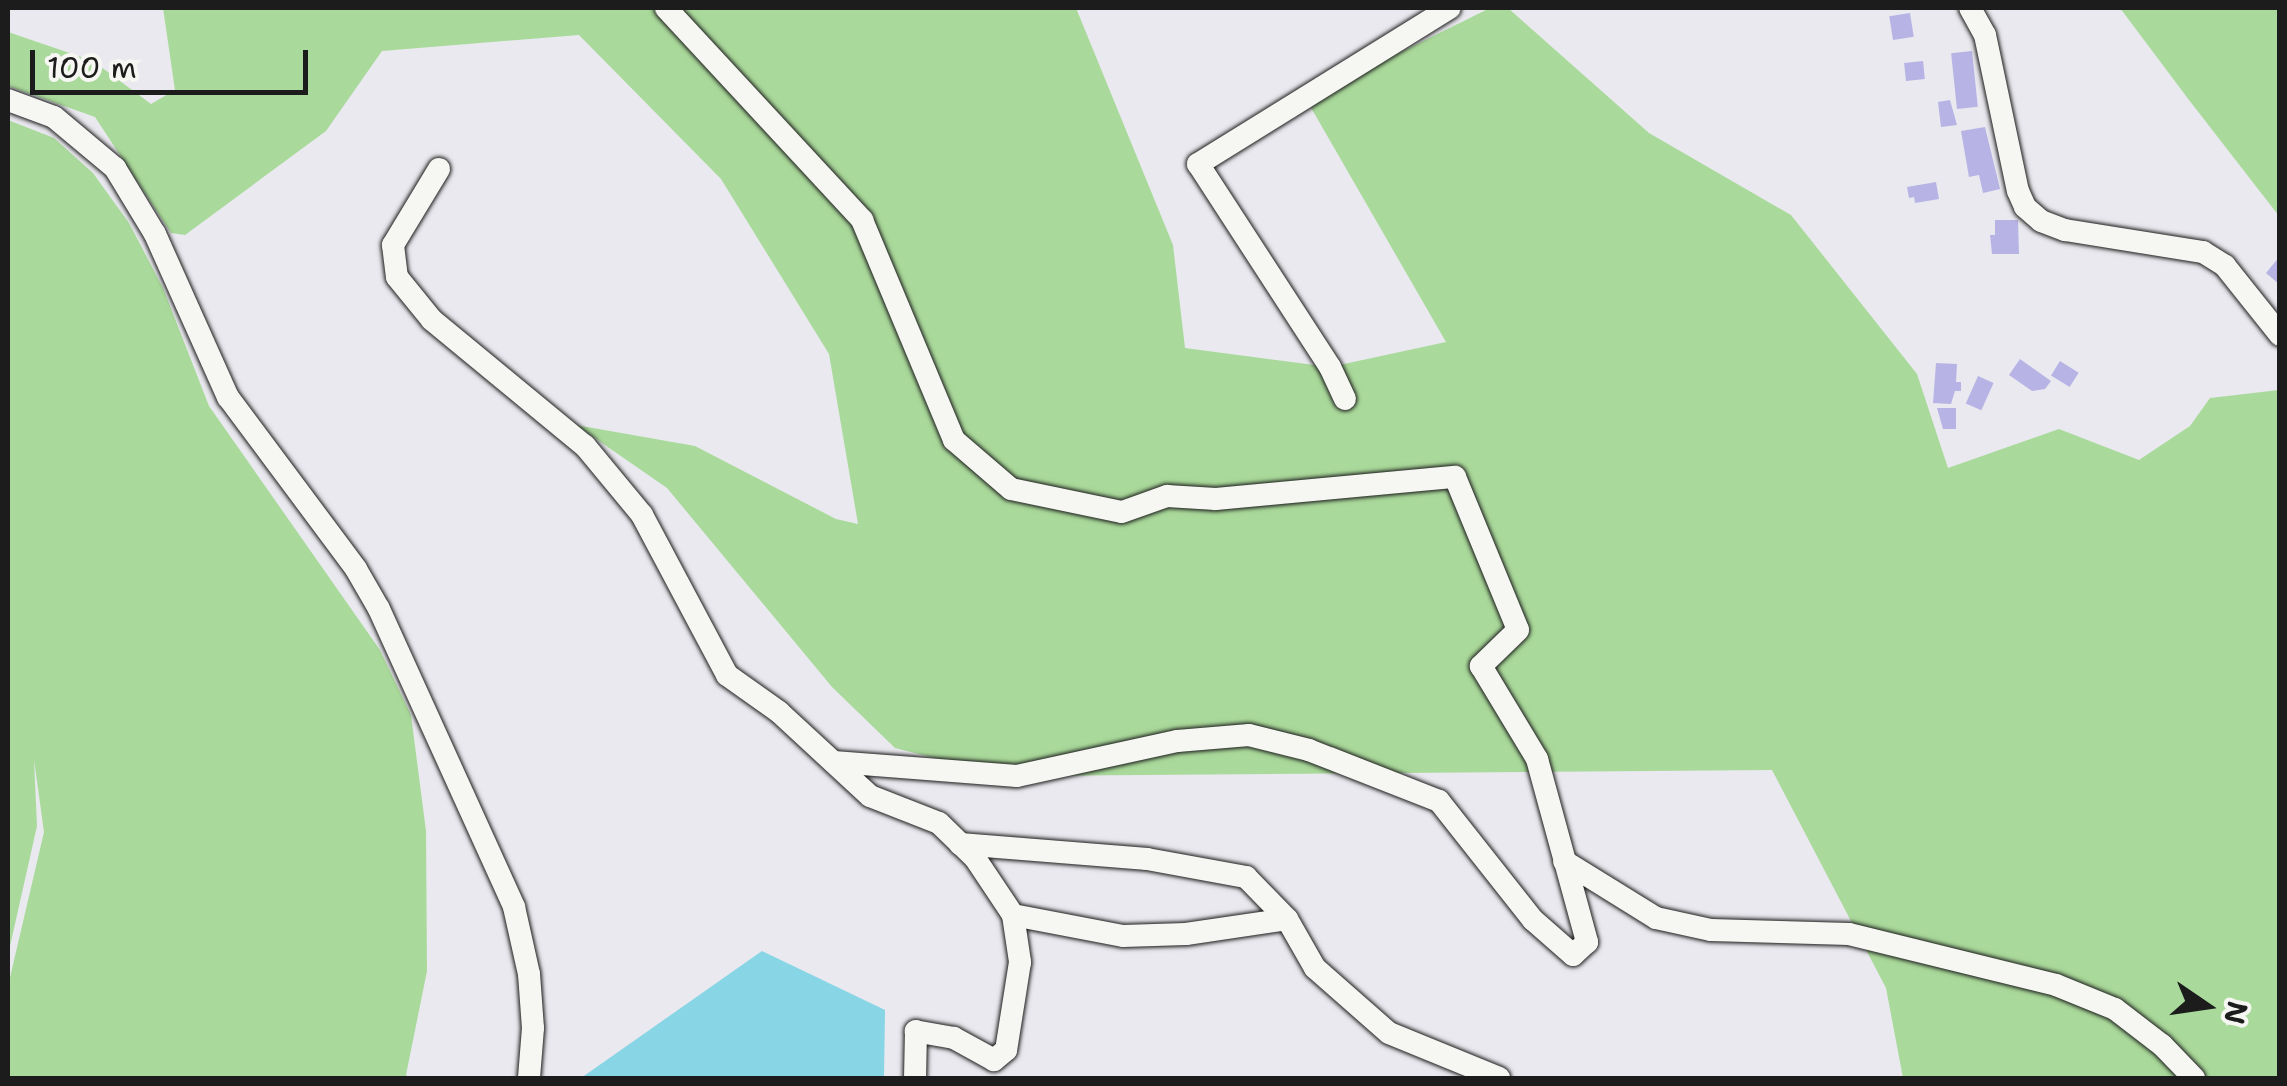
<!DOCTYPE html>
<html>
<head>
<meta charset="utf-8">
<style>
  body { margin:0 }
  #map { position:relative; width:2287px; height:1086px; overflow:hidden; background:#e9e9ef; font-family:"Shantell Sans",sans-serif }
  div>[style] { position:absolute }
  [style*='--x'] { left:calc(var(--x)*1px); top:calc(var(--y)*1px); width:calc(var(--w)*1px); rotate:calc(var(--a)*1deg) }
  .green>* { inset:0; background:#aada9b }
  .water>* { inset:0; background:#87d5e5 }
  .building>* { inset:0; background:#b7b4e5; transform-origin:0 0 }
  .roads { filter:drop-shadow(0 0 2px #1c1c1c) drop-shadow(0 0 2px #1c1c1c) }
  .minor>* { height:22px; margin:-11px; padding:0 11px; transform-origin:11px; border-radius:11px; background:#f6f6f2 }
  span { translate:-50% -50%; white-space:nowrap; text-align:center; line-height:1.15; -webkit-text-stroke:10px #f6f6f2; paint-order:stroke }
  .frame { position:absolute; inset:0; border:10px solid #1c1c1c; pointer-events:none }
  .north { position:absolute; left:2157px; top:956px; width:100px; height:100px; -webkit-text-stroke:8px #f6f6f2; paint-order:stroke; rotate:103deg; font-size:28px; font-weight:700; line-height:40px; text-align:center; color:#1c1c1c }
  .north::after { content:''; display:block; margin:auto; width:35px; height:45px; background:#1c1c1c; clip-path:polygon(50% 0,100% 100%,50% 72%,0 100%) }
  .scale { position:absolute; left:30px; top:50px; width:278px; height:45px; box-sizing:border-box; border:5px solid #1c1c1c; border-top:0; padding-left:12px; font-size:30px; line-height:35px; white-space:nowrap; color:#1c1c1c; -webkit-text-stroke:8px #f6f6f2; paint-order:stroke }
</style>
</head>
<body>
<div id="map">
  <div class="green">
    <div style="clip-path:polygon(163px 8px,1076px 8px,1173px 245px,1185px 348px,1330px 367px,1446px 342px,1306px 99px,1490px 8px,1508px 8px,1649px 133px,1791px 215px,1917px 374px,1948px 468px,2059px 429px,2139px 460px,2190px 426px,2210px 398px,2279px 390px,2279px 1078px,1903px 1078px,1886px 988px,1772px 770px,1005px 776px,895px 748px,832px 687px,667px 488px,576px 425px,695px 446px,836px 519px,858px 524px,829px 354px,721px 179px,579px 35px,382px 51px,326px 131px,185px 235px,171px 233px,95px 117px,8px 86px,8px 32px,93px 61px,151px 104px,175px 90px)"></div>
    <div style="clip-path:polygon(2120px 8px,2279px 8px,2279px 216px,2189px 100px)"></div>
    <div style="clip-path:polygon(8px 120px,54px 138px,93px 173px,129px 223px,163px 288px,209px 406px,380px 650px,411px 715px,426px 831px,427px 971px,406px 1075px,410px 1078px,8px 1078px,8px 986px,44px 832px,34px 760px,37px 826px,8px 955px)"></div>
  </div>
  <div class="water">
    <div style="clip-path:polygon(762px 951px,885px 1010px,884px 1078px,581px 1078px)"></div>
  </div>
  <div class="building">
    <div style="left:1910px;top:13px;width:24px;height:21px;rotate:81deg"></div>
    <div style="left:1972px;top:51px;width:56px;height:21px;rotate:84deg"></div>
    <div style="left:1923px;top:61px;width:18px;height:19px;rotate:84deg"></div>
    <div style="clip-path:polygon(1950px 100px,1957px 125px,1941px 127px,1938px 102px)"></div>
    <div style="clip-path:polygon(1985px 127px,2000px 189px,1983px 193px,1979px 175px,1969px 177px,1961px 131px)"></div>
    <div style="clip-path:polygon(1936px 182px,1939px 199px,1915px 203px,1914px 197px,1909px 198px,1907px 187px)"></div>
    <div style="clip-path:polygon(1995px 220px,2018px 220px,2019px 254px,1992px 254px,1990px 235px,1995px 235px)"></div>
    <div style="clip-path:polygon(2280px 256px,2280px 285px,2266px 273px)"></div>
    <div style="clip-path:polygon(2020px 359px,2051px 381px,2045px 389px,2032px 391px,2009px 375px)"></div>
    <div style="left:2060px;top:361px;width:22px;height:17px;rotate:32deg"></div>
    <div style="clip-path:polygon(1936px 363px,1957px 364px,1956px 382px,1961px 382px,1961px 391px,1955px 391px,1951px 404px,1933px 403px)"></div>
    <div style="left:1978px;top:376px;width:17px;height:30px;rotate:24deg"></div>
    <div style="clip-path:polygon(1937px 408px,1956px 408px,1956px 429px,1943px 429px)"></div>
  </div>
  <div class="roads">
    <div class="minor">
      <div style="--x:666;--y:8;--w:289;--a:47.2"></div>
      <div style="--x:862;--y:220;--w:238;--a:67.3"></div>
      <div style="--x:954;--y:440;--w:75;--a:40.7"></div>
      <div style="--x:1011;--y:489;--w:113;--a:11.7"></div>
      <div style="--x:1122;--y:512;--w:48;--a:-19.6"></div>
      <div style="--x:1167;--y:496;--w:49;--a:3.5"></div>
      <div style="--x:1216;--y:499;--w:240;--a:-5.3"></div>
      <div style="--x:1455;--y:477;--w:165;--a:67.6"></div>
      <div style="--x:1518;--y:630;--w:52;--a:135.8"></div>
      <div style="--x:1481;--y:666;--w:109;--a:58.9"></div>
      <div style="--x:1537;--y:759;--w:190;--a:74.7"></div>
      <div style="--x:1587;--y:942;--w:19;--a:137"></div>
      <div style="--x:1573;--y:955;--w:53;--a:-138.8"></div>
      <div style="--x:1533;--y:920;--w:152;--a:-128.3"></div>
      <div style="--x:1439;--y:801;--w:140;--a:-158.6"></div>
      <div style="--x:1309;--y:750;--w:62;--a:-166"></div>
      <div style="--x:1249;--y:735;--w:72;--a:175.2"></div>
      <div style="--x:1177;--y:741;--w:164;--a:167.7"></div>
      <div style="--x:1017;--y:776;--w:184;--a:-175.6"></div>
      <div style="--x:1970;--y:8;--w:31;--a:61"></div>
      <div style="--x:1985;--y:35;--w:159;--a:78.1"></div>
      <div style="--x:2018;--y:191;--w:17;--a:66"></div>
      <div style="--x:2025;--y:207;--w:21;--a:41"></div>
      <div style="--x:2041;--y:221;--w:26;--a:21"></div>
      <div style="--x:2065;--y:230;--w:140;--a:9.1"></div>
      <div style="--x:2203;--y:252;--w:26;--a:32"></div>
      <div style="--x:2225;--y:266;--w:88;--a:51.4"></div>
      <div style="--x:8;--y:100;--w:49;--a:20.3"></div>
      <div style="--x:54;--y:117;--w:80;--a:39.9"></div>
      <div style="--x:115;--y:168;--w:77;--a:58.8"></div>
      <div style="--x:155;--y:234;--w:179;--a:65.9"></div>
      <div style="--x:228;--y:397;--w:214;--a:53.3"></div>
      <div style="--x:356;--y:569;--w:46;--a:60.1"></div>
      <div style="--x:379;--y:609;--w:327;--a:65.6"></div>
      <div style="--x:514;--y:907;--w:69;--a:77.4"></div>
      <div style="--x:529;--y:974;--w:54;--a:85.8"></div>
      <div style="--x:533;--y:1028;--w:50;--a:94.6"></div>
      <div style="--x:439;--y:169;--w:89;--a:121.2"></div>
      <div style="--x:393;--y:245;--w:32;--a:83"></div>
      <div style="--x:397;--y:277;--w:55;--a:50.9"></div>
      <div style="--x:432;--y:320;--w:198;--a:39.5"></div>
      <div style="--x:585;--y:446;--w:89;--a:50.4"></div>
      <div style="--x:642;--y:515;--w:181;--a:62"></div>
      <div style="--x:727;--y:675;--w:64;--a:35.4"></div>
      <div style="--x:779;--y:712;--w:124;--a:42.7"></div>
      <div style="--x:870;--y:796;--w:74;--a:21.4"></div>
      <div style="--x:939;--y:823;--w:50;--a:44.2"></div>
      <div style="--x:975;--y:858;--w:69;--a:56.3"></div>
      <div style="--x:1013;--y:915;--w:48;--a:81.5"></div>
      <div style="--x:1020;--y:962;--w:89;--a:99"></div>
      <div style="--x:1006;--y:1050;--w:16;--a:140"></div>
      <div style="--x:994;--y:1060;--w:46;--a:-151.2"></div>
      <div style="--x:954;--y:1038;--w:39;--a:-170"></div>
      <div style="--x:916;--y:1031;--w:47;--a:91.2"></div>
      <div style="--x:1345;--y:399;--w:35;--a:-115"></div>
      <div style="--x:1330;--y:367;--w:242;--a:-123"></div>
      <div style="--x:1198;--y:164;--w:296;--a:-31.8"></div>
      <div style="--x:960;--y:844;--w:188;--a:4.6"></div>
      <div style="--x:1147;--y:859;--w:101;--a:10.3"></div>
      <div style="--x:1246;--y:877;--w:59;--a:45.7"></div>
      <div style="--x:1287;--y:919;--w:56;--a:60.3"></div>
      <div style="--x:1315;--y:968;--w:98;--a:41.3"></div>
      <div style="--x:1389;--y:1033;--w:119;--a:22.2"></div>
      <div style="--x:1564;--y:861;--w:108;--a:31.8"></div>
      <div style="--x:1656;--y:918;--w:56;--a:12.3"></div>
      <div style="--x:1711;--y:930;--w:138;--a:1.7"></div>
      <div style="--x:1849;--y:934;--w:213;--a:13.8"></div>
      <div style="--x:2056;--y:985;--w:64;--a:22.1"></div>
      <div style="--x:2115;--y:1009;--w:59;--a:37.5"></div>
      <div style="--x:2162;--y:1045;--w:46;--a:45.9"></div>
      <div style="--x:1013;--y:915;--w:112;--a:10.8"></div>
      <div style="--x:1123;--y:936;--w:63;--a:-1.8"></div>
      <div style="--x:1186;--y:934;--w:102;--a:-8.4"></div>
    </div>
  </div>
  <div class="frame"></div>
  <div class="north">N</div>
  <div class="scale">100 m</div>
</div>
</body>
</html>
